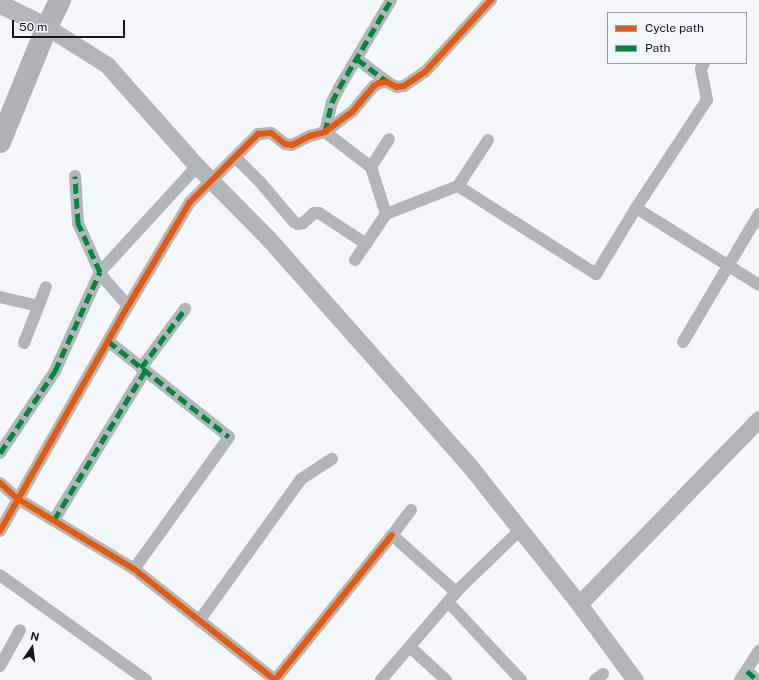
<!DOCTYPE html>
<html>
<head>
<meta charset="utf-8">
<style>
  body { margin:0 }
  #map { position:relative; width:759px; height:680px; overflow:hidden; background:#f4f7fa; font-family:"Public Sans",sans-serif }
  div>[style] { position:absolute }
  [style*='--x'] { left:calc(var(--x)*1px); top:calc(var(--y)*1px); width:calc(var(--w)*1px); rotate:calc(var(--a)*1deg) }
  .street>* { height:12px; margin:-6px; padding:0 6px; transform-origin:6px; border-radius:6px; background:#b1b6b9 }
  .secondary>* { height:17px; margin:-8.5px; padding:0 8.5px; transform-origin:8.5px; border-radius:8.5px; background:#b0b6b9 }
  .primary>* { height:19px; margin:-9.5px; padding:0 9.5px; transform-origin:9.5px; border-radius:9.5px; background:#b3b9bc }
  .highway>* { height:22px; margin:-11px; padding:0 11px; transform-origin:11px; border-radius:11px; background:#aeb3b6 }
  .quiet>* { height:5px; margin-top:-2.5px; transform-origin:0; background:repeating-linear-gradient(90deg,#00873e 0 10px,transparent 0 15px) }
  .cycleway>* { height:6px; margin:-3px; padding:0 3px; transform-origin:3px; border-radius:3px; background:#e8590c }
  span { translate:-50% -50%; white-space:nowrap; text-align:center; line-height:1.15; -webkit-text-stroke:3px #f2f7fc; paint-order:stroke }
  .legend { position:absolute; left:607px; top:12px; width:140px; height:52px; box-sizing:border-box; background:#f2f7fc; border:1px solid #979da4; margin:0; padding:5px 7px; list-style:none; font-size:12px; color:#0f1721 }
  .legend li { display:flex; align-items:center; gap:8px; height:20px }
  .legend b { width:20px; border:1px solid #979da4 }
  .north { position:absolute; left:12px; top:628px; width:40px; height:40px; -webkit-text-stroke:3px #f2f7fc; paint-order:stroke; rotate:14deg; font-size:11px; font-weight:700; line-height:16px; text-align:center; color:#0f1721 }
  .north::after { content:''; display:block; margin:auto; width:14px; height:18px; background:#0f1721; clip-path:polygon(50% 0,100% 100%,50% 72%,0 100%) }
  .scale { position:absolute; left:12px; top:20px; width:113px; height:18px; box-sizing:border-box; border:2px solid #0f1721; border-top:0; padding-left:5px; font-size:12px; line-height:14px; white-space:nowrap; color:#0f1721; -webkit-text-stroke:3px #f2f7fc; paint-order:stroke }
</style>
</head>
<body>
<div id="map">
  <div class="street">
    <div style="--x:357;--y:59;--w:38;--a:37"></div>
    <div style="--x:236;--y:158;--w:34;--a:45"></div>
    <div style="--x:260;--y:182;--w:52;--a:49.6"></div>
    <div style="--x:294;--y:222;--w:4;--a:27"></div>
    <div style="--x:298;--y:224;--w:5;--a:-11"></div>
    <div style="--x:303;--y:223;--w:15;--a:-42"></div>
    <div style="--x:314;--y:213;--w:5;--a:0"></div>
    <div style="--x:319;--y:213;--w:56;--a:33.4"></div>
    <div style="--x:371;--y:167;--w:33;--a:-57"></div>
    <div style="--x:75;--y:176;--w:47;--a:86.3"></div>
    <div style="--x:78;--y:223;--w:57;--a:66.1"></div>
    <div style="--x:101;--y:275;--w:41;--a:48.9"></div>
    <div style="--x:458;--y:186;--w:55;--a:-56.9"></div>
    <div style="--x:636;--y:208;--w:145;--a:32"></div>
    <div style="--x:386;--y:214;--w:77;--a:-21.3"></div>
    <div style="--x:458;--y:186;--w:164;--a:32.5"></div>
    <div style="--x:596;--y:274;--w:77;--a:-58.8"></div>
    <div style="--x:636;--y:208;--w:129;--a:-56.7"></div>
    <div style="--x:707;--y:100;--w:32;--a:-101"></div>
    <div style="--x:701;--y:69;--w:7;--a:-63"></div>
    <div style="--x:355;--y:260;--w:55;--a:-56"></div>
    <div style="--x:386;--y:214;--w:49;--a:-107.7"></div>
    <div style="--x:371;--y:167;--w:58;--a:-142.7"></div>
    <div style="--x:325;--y:132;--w:31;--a:-77"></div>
    <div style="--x:332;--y:102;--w:16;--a:-63"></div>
    <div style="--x:339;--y:88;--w:102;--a:-59.4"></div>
    <div style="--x:0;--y:297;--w:39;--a:13"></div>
    <div style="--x:108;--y:341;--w:154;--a:38.4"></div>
    <div style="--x:229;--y:437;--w:163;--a:125.7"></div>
    <div style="--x:683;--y:342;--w:149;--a:-59.3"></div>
    <div style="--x:24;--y:343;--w:60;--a:-68.6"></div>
    <div style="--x:141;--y:368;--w:74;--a:-53.3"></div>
    <div style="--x:0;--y:453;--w:99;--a:-56.1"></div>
    <div style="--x:55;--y:371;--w:109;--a:-65.6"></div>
    <div style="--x:100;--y:272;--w:144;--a:-47.5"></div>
    <div style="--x:0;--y:483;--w:24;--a:42"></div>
    <div style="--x:18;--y:499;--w:135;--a:31.1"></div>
    <div style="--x:134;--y:569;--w:179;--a:38.2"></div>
    <div style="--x:275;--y:680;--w:186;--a:-51.1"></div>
    <div style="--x:411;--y:510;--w:31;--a:127"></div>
    <div style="--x:392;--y:535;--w:86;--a:41.7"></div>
    <div style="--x:54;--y:520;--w:175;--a:-58.6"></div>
    <div style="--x:0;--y:531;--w:259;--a:-60.4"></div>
    <div style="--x:128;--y:306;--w:121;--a:-59.2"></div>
    <div style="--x:190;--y:202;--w:96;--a:-45"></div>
    <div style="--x:258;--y:134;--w:13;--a:-4"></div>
    <div style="--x:271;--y:133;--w:18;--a:38"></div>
    <div style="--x:285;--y:144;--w:7;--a:8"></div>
    <div style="--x:292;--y:145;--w:20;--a:-27"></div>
    <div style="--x:310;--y:136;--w:16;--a:-15"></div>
    <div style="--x:325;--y:132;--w:34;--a:-37"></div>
    <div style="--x:352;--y:112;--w:34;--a:-50"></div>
    <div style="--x:374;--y:86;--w:6;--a:-31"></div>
    <div style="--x:379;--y:83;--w:8;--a:-7"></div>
    <div style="--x:387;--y:82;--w:11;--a:27"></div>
    <div style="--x:397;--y:87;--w:7;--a:-8"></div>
    <div style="--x:404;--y:86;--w:25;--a:-34"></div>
    <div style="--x:425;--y:72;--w:98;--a:-47.5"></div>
    <div style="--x:0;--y:575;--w:180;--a:35.7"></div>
    <div style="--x:448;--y:602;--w:107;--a:46.9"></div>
    <div style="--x:199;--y:621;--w:175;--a:-54.3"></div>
    <div style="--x:301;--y:479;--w:37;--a:-33"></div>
    <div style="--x:410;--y:647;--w:49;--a:42.5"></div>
    <div style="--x:0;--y:666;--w:41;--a:-60.9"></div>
    <div style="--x:747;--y:671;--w:13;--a:42"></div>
    <div style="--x:381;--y:680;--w:120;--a:-49.4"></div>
    <div style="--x:459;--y:589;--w:85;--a:-44"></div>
    <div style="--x:595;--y:680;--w:10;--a:-37"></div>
    <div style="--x:740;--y:680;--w:35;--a:-57"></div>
  </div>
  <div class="secondary">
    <div style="--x:47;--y:27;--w:71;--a:32.3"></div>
    <div style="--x:107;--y:65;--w:135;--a:48.3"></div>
    <div style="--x:197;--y:166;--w:101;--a:45.4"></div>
    <div style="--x:268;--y:238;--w:303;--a:48.5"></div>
    <div style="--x:469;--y:465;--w:177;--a:51.6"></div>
    <div style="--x:579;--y:604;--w:94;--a:53.6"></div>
    <div style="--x:579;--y:604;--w:258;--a:-45.8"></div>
  </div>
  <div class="primary">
    <div style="--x:0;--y:4;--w:52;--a:26.1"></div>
  </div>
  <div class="highway">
    <div style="--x:0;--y:142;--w:124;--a:-67.8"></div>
    <div style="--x:47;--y:27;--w:30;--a:-64"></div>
  </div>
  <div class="quiet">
    <div style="--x:357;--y:59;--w:38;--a:37"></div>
    <div style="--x:325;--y:132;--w:31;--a:-77"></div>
    <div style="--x:332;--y:102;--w:16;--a:-63"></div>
    <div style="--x:339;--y:88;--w:102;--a:-59.4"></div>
    <div style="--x:108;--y:341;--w:154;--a:38.4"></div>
    <div style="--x:141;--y:368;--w:74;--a:-53.3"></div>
    <div style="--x:0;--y:453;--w:99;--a:-56.1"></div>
    <div style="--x:55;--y:371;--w:109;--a:-65.6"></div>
    <div style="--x:100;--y:272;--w:54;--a:-114.2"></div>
    <div style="--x:78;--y:223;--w:47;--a:-93.7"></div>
    <div style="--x:54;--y:520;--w:175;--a:-58.6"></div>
    <div style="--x:747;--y:671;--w:13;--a:42"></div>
  </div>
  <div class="cycleway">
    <div style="--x:0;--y:483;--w:24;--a:42"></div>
    <div style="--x:18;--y:499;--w:135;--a:31.1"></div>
    <div style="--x:134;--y:569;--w:179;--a:38.2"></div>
    <div style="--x:275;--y:680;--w:186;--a:-51.1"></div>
    <div style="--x:0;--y:531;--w:259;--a:-60.4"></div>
    <div style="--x:128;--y:306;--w:121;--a:-59.2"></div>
    <div style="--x:190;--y:202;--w:96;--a:-45"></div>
    <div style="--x:258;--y:134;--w:13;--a:-4"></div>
    <div style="--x:271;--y:133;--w:18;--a:38"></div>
    <div style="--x:285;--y:144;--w:7;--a:8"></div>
    <div style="--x:292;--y:145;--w:20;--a:-27"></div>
    <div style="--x:310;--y:136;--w:16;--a:-15"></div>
    <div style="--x:325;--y:132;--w:34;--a:-37"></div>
    <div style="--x:352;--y:112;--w:34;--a:-50"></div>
    <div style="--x:374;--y:86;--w:6;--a:-31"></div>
    <div style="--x:379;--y:83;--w:8;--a:-7"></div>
    <div style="--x:387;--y:82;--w:11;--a:27"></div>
    <div style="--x:397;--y:87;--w:7;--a:-8"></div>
    <div style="--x:404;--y:86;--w:25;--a:-34"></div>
    <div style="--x:425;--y:72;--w:98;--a:-47.5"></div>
  </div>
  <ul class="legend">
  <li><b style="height:5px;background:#e8590c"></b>Cycle path</li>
  <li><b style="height:5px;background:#00873e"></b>Path</li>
  </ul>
  <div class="north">N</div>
  <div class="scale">50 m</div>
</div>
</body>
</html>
